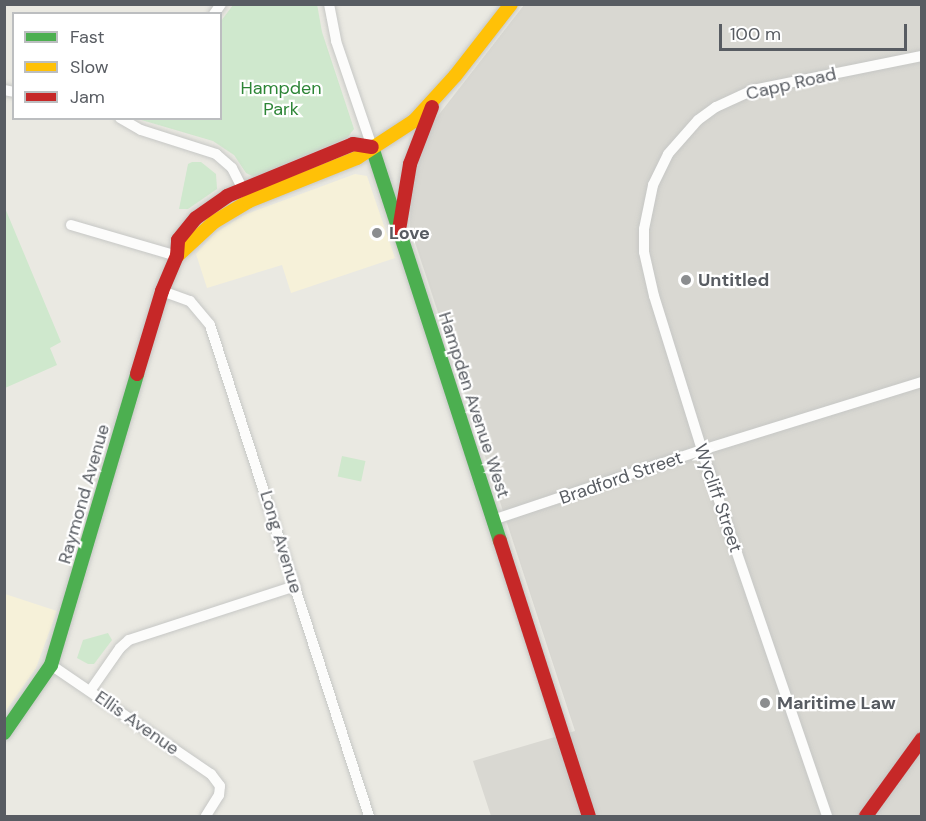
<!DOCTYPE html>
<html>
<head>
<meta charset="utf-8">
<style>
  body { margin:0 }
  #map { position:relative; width:926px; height:821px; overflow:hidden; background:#eae9e2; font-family:"DM Sans",sans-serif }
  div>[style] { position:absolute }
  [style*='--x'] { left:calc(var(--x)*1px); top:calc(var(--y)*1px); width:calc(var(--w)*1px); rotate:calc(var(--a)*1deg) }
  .commercial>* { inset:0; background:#f6f1d9 }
  .industrial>* { inset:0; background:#d9d8d2 }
  .green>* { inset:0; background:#cfe8cd; transform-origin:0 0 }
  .roads { filter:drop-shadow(0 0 2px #c6c7c5) drop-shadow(0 0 2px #c6c7c5) }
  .street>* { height:10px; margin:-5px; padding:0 5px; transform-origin:5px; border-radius:5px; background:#fcfcfb }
  .fast>* { height:14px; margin:-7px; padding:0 7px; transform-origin:7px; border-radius:7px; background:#4caf50 }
  .slow>* { height:14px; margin:-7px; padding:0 7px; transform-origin:7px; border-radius:7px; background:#ffc107 }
  .jam>* { height:14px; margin:-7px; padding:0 7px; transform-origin:7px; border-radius:7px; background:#c62828 }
  .dots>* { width:16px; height:16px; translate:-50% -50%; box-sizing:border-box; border:3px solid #fff; border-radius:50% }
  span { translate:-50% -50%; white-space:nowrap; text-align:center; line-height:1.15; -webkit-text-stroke:4.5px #fff; paint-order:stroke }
  .street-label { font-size:18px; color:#585c62 }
  .park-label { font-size:18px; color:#2d8536 }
  .poi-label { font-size:18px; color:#585c62; font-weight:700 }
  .left { translate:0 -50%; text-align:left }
  .frame { position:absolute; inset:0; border:6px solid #585c62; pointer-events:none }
  .legend { position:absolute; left:12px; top:12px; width:210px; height:108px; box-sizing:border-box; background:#fff; border:2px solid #bcbec0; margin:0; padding:8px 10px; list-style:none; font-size:18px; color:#585c62 }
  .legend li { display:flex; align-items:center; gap:12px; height:30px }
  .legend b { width:30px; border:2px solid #bcbec0 }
  .scale { position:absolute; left:719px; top:24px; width:188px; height:27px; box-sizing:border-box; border:3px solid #585c62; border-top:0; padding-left:8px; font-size:18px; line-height:21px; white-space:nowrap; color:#585c62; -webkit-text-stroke:4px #fff; paint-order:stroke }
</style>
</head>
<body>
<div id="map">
  <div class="commercial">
    <div style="clip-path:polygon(355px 174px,367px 176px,395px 258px,291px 293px,282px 265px,207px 288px,196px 254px,215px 233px,244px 215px)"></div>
    <div style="clip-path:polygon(5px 594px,57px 611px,36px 668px,5px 712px)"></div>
  </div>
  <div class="industrial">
    <div style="clip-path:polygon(524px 5px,921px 5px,921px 816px,491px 816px,473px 761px,575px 731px,410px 227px,411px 183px,426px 135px,437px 117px)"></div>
  </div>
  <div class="green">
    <div style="clip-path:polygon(317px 4px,322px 32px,354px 129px,347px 138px,254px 177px,246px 173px,234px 155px,213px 141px,138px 119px,220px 118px,221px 21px,233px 5px)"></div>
    <div style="clip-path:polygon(192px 162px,201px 162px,216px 174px,217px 189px,188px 209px,179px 209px,188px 164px)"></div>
    <div style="clip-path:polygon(5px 208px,61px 342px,50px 348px,57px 365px,5px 388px)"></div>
    <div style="left:342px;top:456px;width:24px;height:21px;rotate:12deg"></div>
    <div style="clip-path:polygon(108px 633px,112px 640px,94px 664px,88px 664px,77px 658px,83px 640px)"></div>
  </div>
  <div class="roads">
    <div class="street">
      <div style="--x:329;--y:4;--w:38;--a:79"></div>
      <div style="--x:336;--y:41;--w:112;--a:71.2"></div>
      <div style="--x:214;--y:14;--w:12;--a:-55"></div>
      <div style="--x:4;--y:90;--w:10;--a:11"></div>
      <div style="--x:120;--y:118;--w:24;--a:30"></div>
      <div style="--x:141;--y:130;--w:79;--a:17.7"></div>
      <div style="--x:216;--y:154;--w:21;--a:41"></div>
      <div style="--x:232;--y:168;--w:30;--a:63"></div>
      <div style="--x:71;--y:225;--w:110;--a:16.3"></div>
      <div style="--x:162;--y:291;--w:30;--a:20"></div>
      <div style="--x:190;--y:301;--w:31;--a:50"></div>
      <div style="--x:210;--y:325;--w:516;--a:72.06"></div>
      <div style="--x:493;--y:520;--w:220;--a:-18.5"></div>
      <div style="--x:702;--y:450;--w:230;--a:-17.2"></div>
      <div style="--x:51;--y:665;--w:194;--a:34.3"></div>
      <div style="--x:211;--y:774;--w:15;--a:53"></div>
      <div style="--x:220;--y:786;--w:9;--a:96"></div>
      <div style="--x:219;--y:795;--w:25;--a:122"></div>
      <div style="--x:90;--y:691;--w:52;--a:-55.1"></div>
      <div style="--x:120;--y:648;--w:12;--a:-42"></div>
      <div style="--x:129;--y:640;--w:175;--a:-18"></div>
      <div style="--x:827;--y:816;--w:387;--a:-108.9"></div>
      <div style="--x:702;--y:450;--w:161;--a:-107.3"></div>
      <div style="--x:654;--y:296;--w:45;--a:-102.8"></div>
      <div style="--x:644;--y:252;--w:23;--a:-90"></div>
      <div style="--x:644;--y:229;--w:45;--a:-78.4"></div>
      <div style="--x:653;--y:185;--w:34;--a:-64"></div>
      <div style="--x:668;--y:154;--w:45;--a:-48.6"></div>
      <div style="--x:698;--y:120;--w:22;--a:-36"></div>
      <div style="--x:716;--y:107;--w:41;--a:-24.7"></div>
      <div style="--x:753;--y:90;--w:172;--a:-11.4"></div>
    </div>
    <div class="fast">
      <div style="--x:372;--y:147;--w:414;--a:72"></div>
      <div style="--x:4;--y:733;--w:83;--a:-55.3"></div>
      <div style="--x:51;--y:665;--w:303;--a:-73.5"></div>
    </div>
    <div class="slow">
      <div style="--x:177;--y:256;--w:50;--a:-42.6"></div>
      <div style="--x:214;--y:222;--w:41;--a:-31"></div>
      <div style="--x:249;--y:201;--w:116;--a:-21.7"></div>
      <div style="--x:357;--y:158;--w:68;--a:-33"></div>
      <div style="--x:414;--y:121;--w:61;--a:-47.7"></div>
      <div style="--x:455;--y:76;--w:91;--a:-52.1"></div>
    </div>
    <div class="jam">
      <div style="--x:399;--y:230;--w:67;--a:-80.5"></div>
      <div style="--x:410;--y:164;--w:61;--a:-68.9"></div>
      <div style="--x:137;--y:374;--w:87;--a:-73.2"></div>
      <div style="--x:162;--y:291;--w:38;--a:-67"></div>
      <div style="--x:177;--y:256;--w:16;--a:-86"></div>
      <div style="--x:178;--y:240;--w:28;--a:-51"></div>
      <div style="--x:196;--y:218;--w:38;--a:-35"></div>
      <div style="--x:227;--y:196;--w:136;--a:-22.4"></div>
      <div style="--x:353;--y:144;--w:19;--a:9"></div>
      <div style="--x:500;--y:541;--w:289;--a:72.1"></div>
      <div style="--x:866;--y:816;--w:95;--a:-54"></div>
    </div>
  </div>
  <div class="dots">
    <div style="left:377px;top:233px;background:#8b8d8f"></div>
    <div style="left:686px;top:280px;background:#8b8d8f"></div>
    <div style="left:765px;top:703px;background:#8b8d8f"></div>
  </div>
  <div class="street-label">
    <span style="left:791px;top:84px;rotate:-13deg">Capp Road</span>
    <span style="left:474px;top:405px;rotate:72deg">Hampden Avenue West</span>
    <span style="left:621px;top:478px;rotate:-19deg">Bradford Street</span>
    <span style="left:84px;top:494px;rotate:-74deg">Raymond Avenue</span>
    <span style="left:718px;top:498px;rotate:71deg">Wycliff Street</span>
    <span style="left:281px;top:542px;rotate:73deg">Long Avenue</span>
    <span style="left:137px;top:723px;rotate:35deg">Ellis Avenue</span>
  </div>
  <div class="park-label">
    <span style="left:281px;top:99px">Hampden<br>Park</span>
  </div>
  <div class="poi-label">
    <span class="left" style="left:389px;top:233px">Love</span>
    <span class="left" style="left:698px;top:280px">Untitled</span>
    <span class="left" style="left:777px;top:703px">Maritime Law</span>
  </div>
  <div class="frame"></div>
  <ul class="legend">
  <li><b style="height:8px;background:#4caf50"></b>Fast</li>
  <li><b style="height:8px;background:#ffc107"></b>Slow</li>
  <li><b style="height:8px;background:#c62828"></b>Jam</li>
  </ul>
  <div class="scale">100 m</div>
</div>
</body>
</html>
